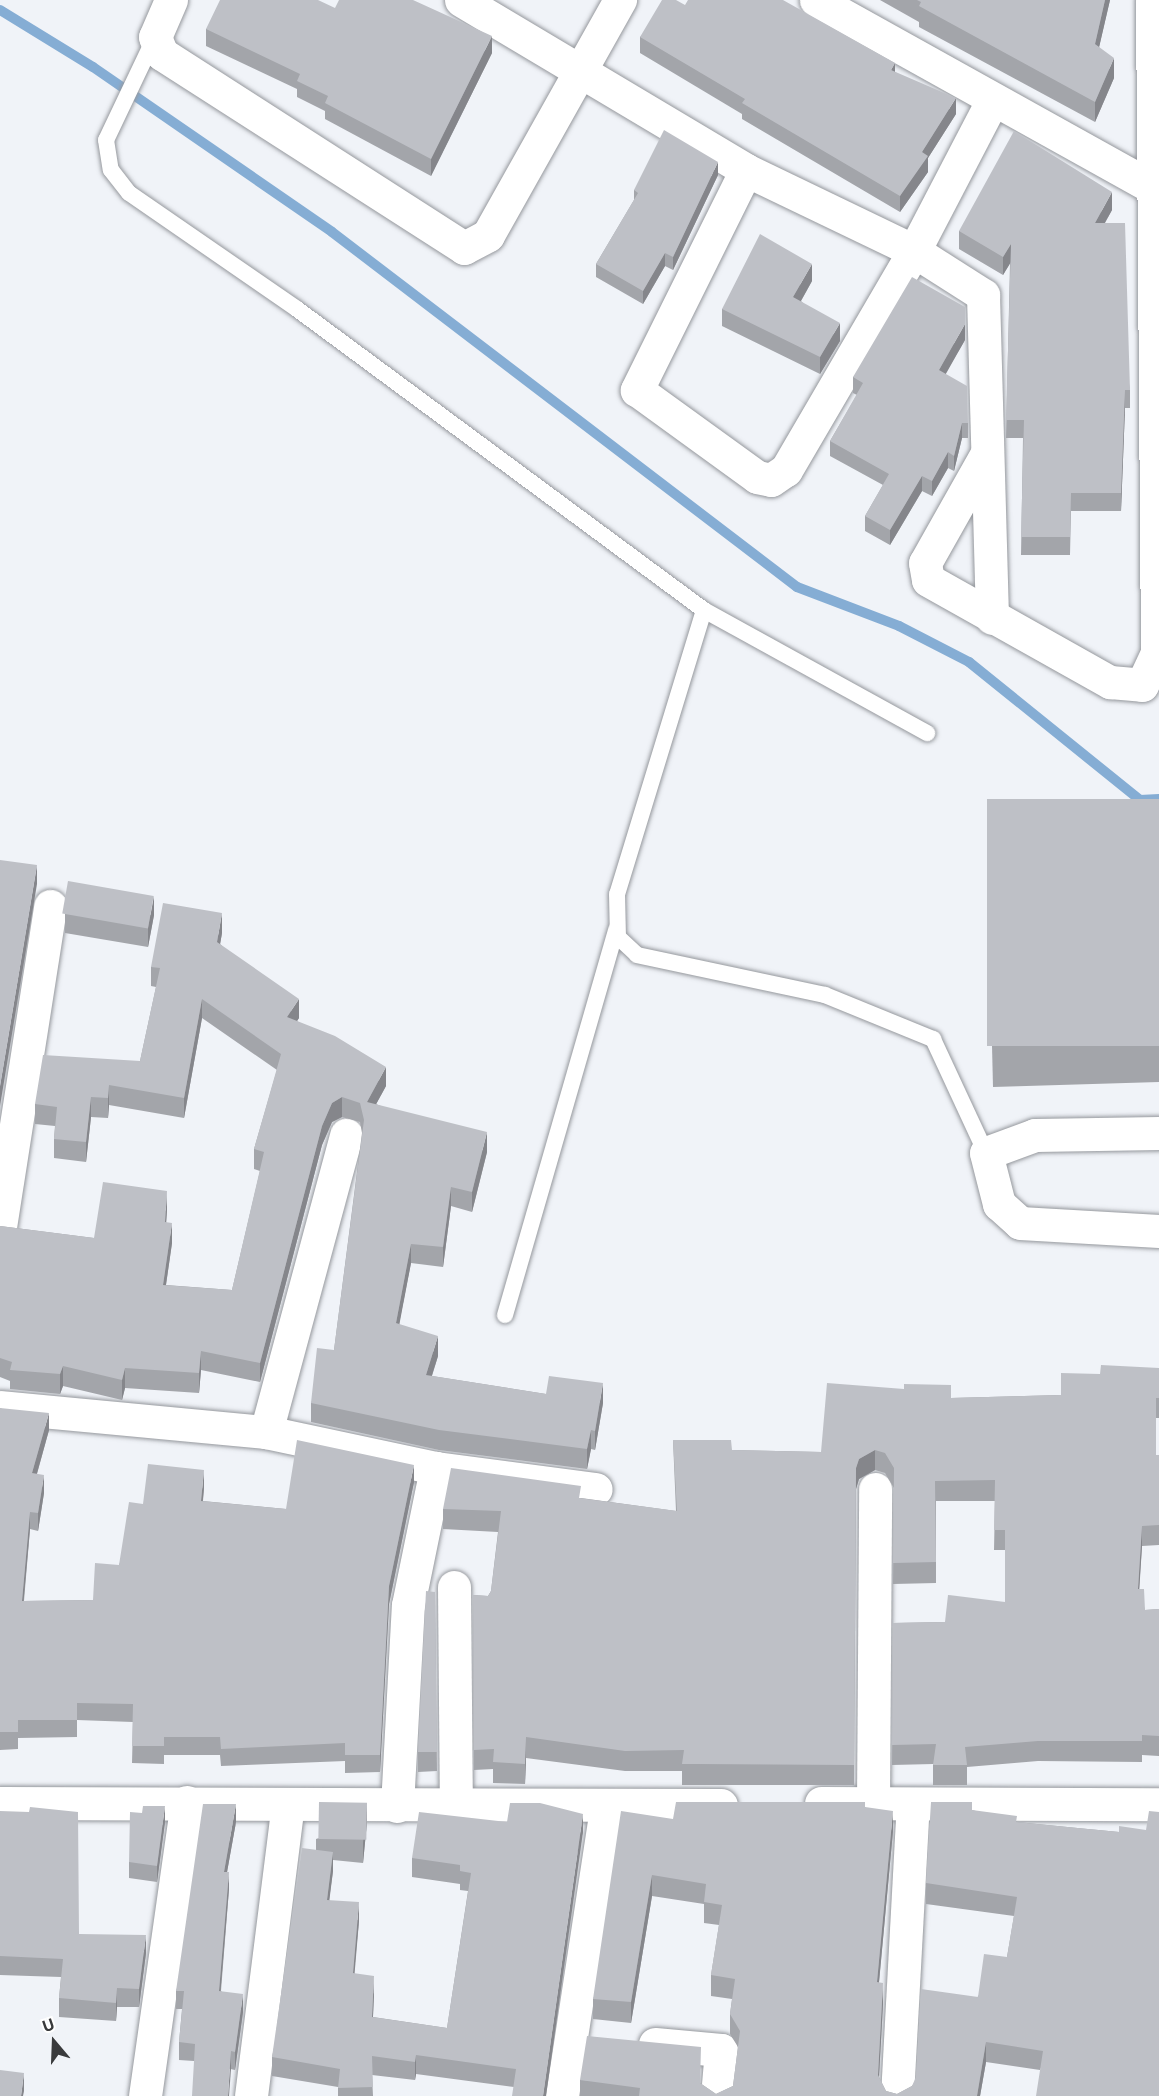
<!DOCTYPE html>
<html>
<head>
<meta charset="utf-8">
<style>
  body { margin:0 }
  #map { position:relative; width:1159px; height:2096px; overflow:hidden; background:#f0f3f8; font-family:"Open Sans",sans-serif }
  div>[style] { position:absolute }
  [style*='--x'] { left:calc(var(--x)*1px); top:calc(var(--y)*1px); width:calc(var(--w)*1px); rotate:calc(var(--a)*1deg) }
  .stream>* { height:10px; margin:-5px; padding:0 5px; transform-origin:5px; border-radius:5px; background:#85add4 }
  .roads { filter:drop-shadow(0 0 2px #95989d) drop-shadow(0 0 2px #95989d) }
  .lane>* { height:16px; margin:-8px; padding:0 8px; transform-origin:8px; border-radius:8px; background:#fff }
  .street>* { height:33px; margin:-16.5px; padding:0 16.5px; transform-origin:16.5px; border-radius:16.5px; background:#fff }
  .wall>* { inset:0; background:#a3a5aa }
  .shaded-wall>* { inset:0; background:#85868b }
  .building>* { inset:0; background:#bec0c6; transform-origin:0 0 }
  span { translate:-50% -50%; white-space:nowrap; text-align:center; line-height:1.15; -webkit-text-stroke:4.5px #fff; paint-order:stroke }
  .north { position:absolute; left:24px; top:2012px; width:60px; height:60px; -webkit-text-stroke:4px #fff; paint-order:stroke; rotate:341deg; font-size:16px; font-weight:700; line-height:24px; text-align:center; color:#393a3c }
  .north::after { content:''; display:block; margin:auto; width:21px; height:27px; background:#393a3c; clip-path:polygon(50% 0,100% 100%,50% 72%,0 100%) }
</style>
</head>
<body>
<div id="map">
  <div class="stream">
    <div style="--x:0;--y:10;--w:109;--a:31.5"></div>
    <div style="--x:93;--y:67;--w:290;--a:34.6"></div>
    <div style="--x:332;--y:232;--w:585;--a:37.36"></div>
    <div style="--x:797;--y:587;--w:109;--a:20.9"></div>
    <div style="--x:899;--y:626;--w:79;--a:27.2"></div>
    <div style="--x:969;--y:662;--w:220;--a:38.9"></div>
    <div style="--x:1140;--y:800;--w:19;--a:-3"></div>
  </div>
  <div class="roads">
    <div class="lane">
      <div style="--x:155;--y:37;--w:114;--a:115.4"></div>
      <div style="--x:106;--y:140;--w:30;--a:81"></div>
      <div style="--x:111;--y:170;--w:29;--a:52"></div>
      <div style="--x:129;--y:193;--w:204;--a:34.6"></div>
      <div style="--x:297;--y:309;--w:506;--a:36.49"></div>
      <div style="--x:704;--y:610;--w:255;--a:28.9"></div>
      <div style="--x:704;--y:610;--w:297;--a:107"></div>
      <div style="--x:617;--y:894;--w:43;--a:88.7"></div>
      <div style="--x:618;--y:937;--w:26;--a:43"></div>
      <div style="--x:637;--y:955;--w:192;--a:12"></div>
      <div style="--x:825;--y:995;--w:117;--a:22.2"></div>
      <div style="--x:933;--y:1039;--w:126;--a:65.1"></div>
      <div style="--x:505;--y:1315;--w:401;--a:-73.9"></div>
    </div>
    <div class="street">
      <div style="--x:171;--y:0;--w:40;--a:113.4"></div>
      <div style="--x:155;--y:37;--w:18;--a:68"></div>
      <div style="--x:162;--y:54;--w:359;--a:32.7"></div>
      <div style="--x:464;--y:248;--w:27;--a:-28"></div>
      <div style="--x:488;--y:235;--w:270;--a:-60.7"></div>
      <div style="--x:461;--y:0;--w:332;--a:30.8"></div>
      <div style="--x:746;--y:170;--w:187;--a:25.7"></div>
      <div style="--x:914;--y:251;--w:82;--a:32.5"></div>
      <div style="--x:983;--y:295;--w:323;--a:88.4"></div>
      <div style="--x:816;--y:0;--w:387;--a:29.1"></div>
      <div style="--x:746;--y:170;--w:246;--a:116.4"></div>
      <div style="--x:637;--y:390;--w:148;--a:35.9"></div>
      <div style="--x:757;--y:477;--w:14;--a:12"></div>
      <div style="--x:771;--y:480;--w:18;--a:-34"></div>
      <div style="--x:786;--y:470;--w:254;--a:-59.7"></div>
      <div style="--x:914;--y:251;--w:169;--a:-62.5"></div>
      <div style="--x:987;--y:453;--w:126;--a:119.4"></div>
      <div style="--x:925;--y:563;--w:17;--a:80"></div>
      <div style="--x:928;--y:580;--w:209;--a:29.3"></div>
      <div style="--x:1110;--y:682;--w:32;--a:5"></div>
      <div style="--x:1142;--y:685;--w:35;--a:-65"></div>
      <div style="--x:1157;--y:653;--w:653;--a:-90.44"></div>
      <div style="--x:1159;--y:1133;--w:124;--a:179.1"></div>
      <div style="--x:1035;--y:1135;--w:52;--a:159.8"></div>
      <div style="--x:986;--y:1153;--w:53;--a:75.7"></div>
      <div style="--x:999;--y:1204;--w:28;--a:42"></div>
      <div style="--x:1020;--y:1223;--w:139;--a:3.3"></div>
      <div style="--x:0;--y:1227;--w:325;--a:-81.1"></div>
      <div style="--x:0;--y:1407;--w:267;--a:5.4"></div>
      <div style="--x:266;--y:1432;--w:174;--a:12"></div>
      <div style="--x:436;--y:1468;--w:161;--a:7.5"></div>
      <div style="--x:266;--y:1432;--w:308;--a:-74.9"></div>
      <div style="--x:454;--y:1587;--w:219;--a:89.5"></div>
      <div style="--x:873;--y:1802;--w:313;--a:-89.6"></div>
      <div style="--x:0;--y:1803;--w:721;--a:0.16"></div>
      <div style="--x:821;--y:1803;--w:338;--a:0.2"></div>
      <div style="--x:397;--y:1806;--w:201;--a:-86.9"></div>
      <div style="--x:408;--y:1605;--w:140;--a:-78.4"></div>
      <div style="--x:655;--y:2044;--w:66;--a:5.2"></div>
      <div style="--x:721;--y:2050;--w:46;--a:95"></div>
      <div style="--x:145;--y:2096;--w:297;--a:-81.9"></div>
      <div style="--x:251;--y:2096;--w:293;--a:-82.8"></div>
      <div style="--x:562;--y:2096;--w:292;--a:-81.3"></div>
      <div style="--x:897;--y:2096;--w:291;--a:-86.9"></div>
    </div>
  </div>
  <div class="wall">
    <div style="clip-path:polygon(880px 0,1110px 0,1099px 47px,1114px 78px,1095px 122px,919px 27px,919px 22px)"></div>
    <div style="clip-path:polygon(685px 5px,895px 72px,956px 114px,928px 158px,928px 172px,900px 212px,742px 119px,742px 114px,640px 53px,640px 37px)"></div>
    <div style="clip-path:polygon(335px 8px,492px 53px,431px 176px,325px 119px,325px 111px,297px 97px,297px 89px,206px 46px,206px 29px)"></div>
    <div style="clip-path:polygon(718px 175px,673px 270px,665px 266px,643px 304px,596px 277px,596px 264px,634px 200px,634px 190px)"></div>
    <div style="clip-path:polygon(1112px 210px,1105px 223px,1130px 390px,1130px 408px,1125px 408px,1121px 511px,1071px 511px,1070px 555px,1021px 555px,1023px 438px,1006px 438px,1010px 263px,1003px 275px,959px 249px,959px 231px)"></div>
    <div style="clip-path:polygon(812px 281px,801px 301px,840px 341px,820px 374px,722px 326px,722px 309px)"></div>
    <div style="clip-path:polygon(965px 340px,945px 374px,968px 423px,968px 438px,962px 438px,954px 471px,948px 468px,932px 496px,922px 491px,890px 545px,865px 531px,865px 516px,883px 485px,830px 456px,830px 441px,857px 395px,853px 393px,853px 377px)"></div>
    <div style="clip-path:polygon(1159px 799px,1159px 1082px,993px 1087px,987px 839px,987px 803px)"></div>
    <div style="clip-path:polygon(65px 914px,154px 915px,148px 947px,65px 933px)"></div>
    <div style="clip-path:polygon(222px 933px,220px 944px,299px 1018px,297px 1021px,386px 1086px,376px 1104px,487px 1152px,472px 1212px,451px 1206px,443px 1267px,411px 1263px,399px 1324px,438px 1356px,432px 1376px,603px 1403px,595px 1450px,591px 1449px,587px 1469px,439px 1450px,311px 1422px,311px 1403px,334px 1350px,362px 1133px,360px 1122px,342px 1117px,332px 1122px,322px 1145px,260px 1382px,201px 1370px,199px 1393px,125px 1388px,122px 1400px,63px 1386px,60px 1394px,10px 1389px,10px 1381px,0 1377px,0 1226px,94px 1238px,167px 1210px,166px 1222px,172px 1243px,166px 1285px,232px 1290px,260px 1171px,254px 1169px,254px 1149px,277px 1070px,202px 1018px,184px 1118px,109px 1105px,108px 1118px,91px 1117px,86px 1162px,54px 1158px,54px 1139px,55px 1126px,35px 1124px,35px 1104px,140px 1061px,156px 987px,151px 986px,151px 967px)"></div>
    <div style="clip-path:polygon(1159px 1368px,1159px 1418px,1156px 1418px,1156px 1455px,1159px 1455px,1159px 1545px,1142px 1546px,1139px 1589px,1145px 1610px,1159px 1609px,1159px 1756px,1142px 1755px,1142px 1762px,1038px 1761px,967px 1767px,967px 1785px,933px 1785px,933px 1764px,892px 1765px,893px 1623px,945px 1622px,1005px 1602px,1005px 1550px,994px 1550px,995px 1501px,936px 1501px,936px 1583px,893px 1584px,894px 1488px,885px 1473px,875px 1470px,859px 1479px,856px 1489px,854px 1785px,682px 1785px,682px 1771px,625px 1771px,526px 1758px,525px 1784px,493px 1783px,493px 1769px,474px 1770px,473px 1595px,488px 1596px,491px 1591px,498px 1532px,443px 1529px,443px 1509px,581px 1498px,676px 1511px,673px 1440px,732px 1450px,821px 1452px,951px 1398px,1061px 1395px,1100px 1374px)"></div>
    <div style="clip-path:polygon(0 1408px,49px 1430px,37px 1474px,44px 1493px,38px 1531px,30px 1529px,24px 1601px,93px 1600px,119px 1565px,143px 1504px,204px 1488px,203px 1501px,286px 1509px,414px 1482px,389px 1604px,380px 1772px,345px 1773px,345px 1761px,221px 1766px,220px 1755px,164px 1755px,164px 1764px,132px 1763px,133px 1722px,77px 1720px,77px 1737px,18px 1738px,18px 1749px,0 1750px)"></div>
    <div style="clip-path:polygon(435px 1592px,437px 1771px,418px 1772px,418px 1752px)"></div>
    <div style="clip-path:polygon(865px 1807px,893px 1831px,879px 1983px,883px 2004px,879px 2077px,886px 2091px,897px 2094px,912px 2086px,1007px 1957px,1014px 1916px,926px 1904px,926px 1883px,972px 1810px,1017px 1822px,1119px 1832px,1146px 1830px,1040px 2070px,986px 2062px,980px 2096px,580px 2096px,580px 2080px,700px 2083px,716px 2094px,733px 2086px,738px 2047px,730px 2034px,730px 2014px,732px 1999px,711px 1996px,711px 1975px,719px 1925px,704px 1923px,704px 1904px,652px 1896px,631px 2023px,593px 2019px,593px 1999px,673px 1819px)"></div>
    <div style="clip-path:polygon(0 1811px,79px 1934px,146px 1953px,139px 2007px,117px 2007px,116px 2021px,59px 2017px,59px 1998px,61px 1977px,0 1975px)"></div>
    <div style="clip-path:polygon(165px 1822px,157px 1882px,129px 1878px,129px 1862px)"></div>
    <div style="clip-path:polygon(236px 1822px,227px 1872px,229px 1889px,221px 1991px,243px 2012px,235px 2070px,194px 2061px,179px 2060px,179px 2042px,182px 2009px,176px 2009px,176px 1991px)"></div>
    <div style="clip-path:polygon(367px 1822px,363px 1863px,333px 1860px,333px 1871px,329px 1900px,359px 1921px,354px 1973px,374px 1994px,373px 2017px,447px 2028px,468px 1891px,460px 1890px,460px 1884px,412px 1877px,412px 1858px,583px 1832px,514px 2087px,416px 2074px,415px 2080px,372px 2075px,373px 2096px,338px 2096px,338px 2087px,272px 2076px,272px 2057px,316px 1850px,316px 1839px)"></div>
  </div>
  <div class="shaded-wall">
    <div style="clip-path:polygon(1105px 0,1110px 0,1095px 65px,1095px 44px)"></div>
    <div style="clip-path:polygon(492px 36px,492px 53px,431px 176px,431px 159px)"></div>
    <div style="clip-path:polygon(1114px 58px,1114px 78px,1095px 122px,1095px 102px)"></div>
    <div style="clip-path:polygon(895px 63px,895px 79px,891px 70px)"></div>
    <div style="clip-path:polygon(956px 98px,956px 114px,928px 158px,928px 172px,900px 212px,900px 196px,922px 152px)"></div>
    <div style="clip-path:polygon(718px 162px,718px 175px,673px 270px,673px 257px)"></div>
    <div style="clip-path:polygon(1112px 192px,1112px 210px,1095px 240px,1095px 223px)"></div>
    <div style="clip-path:polygon(1011px 244px,1011px 262px,1003px 275px,1003px 257px)"></div>
    <div style="clip-path:polygon(665px 253px,665px 266px,643px 304px,643px 291px)"></div>
    <div style="clip-path:polygon(812px 264px,812px 281px,793px 315px,793px 297px)"></div>
    <div style="clip-path:polygon(840px 323px,840px 341px,820px 374px,820px 357px)"></div>
    <div style="clip-path:polygon(965px 324px,965px 340px,939px 386px,939px 370px)"></div>
    <div style="clip-path:polygon(1125px 390px,1125px 408px,1121px 511px,1121px 493px)"></div>
    <div style="clip-path:polygon(962px 423px,962px 438px,954px 471px,954px 456px)"></div>
    <div style="clip-path:polygon(948px 452px,948px 468px,932px 496px,932px 481px)"></div>
    <div style="clip-path:polygon(922px 476px,922px 491px,890px 545px,890px 530px)"></div>
    <div style="clip-path:polygon(37px 865px,37px 884px,0 1106px,0 1086px)"></div>
    <div style="clip-path:polygon(154px 896px,154px 915px,148px 947px,148px 928px)"></div>
    <div style="clip-path:polygon(222px 913px,222px 933px,217px 962px,217px 942px)"></div>
    <div style="clip-path:polygon(202px 999px,202px 1018px,184px 1118px,184px 1098px)"></div>
    <div style="clip-path:polygon(299px 999px,299px 1018px,287px 1036px,287px 1017px)"></div>
    <div style="clip-path:polygon(386px 1067px,386px 1086px,367px 1121px,367px 1102px)"></div>
    <div style="clip-path:polygon(109px 1085px,109px 1105px,108px 1118px,108px 1098px)"></div>
    <div style="clip-path:polygon(91px 1097px,91px 1117px,86px 1162px,86px 1142px)"></div>
    <div style="clip-path:polygon(342px 1097px,342px 1117px,332px 1122px,322px 1145px,260px 1382px,260px 1363px,322px 1126px,332px 1103px)"></div>
    <div style="clip-path:polygon(487px 1132px,487px 1152px,472px 1212px,472px 1192px)"></div>
    <div style="clip-path:polygon(451px 1187px,451px 1206px,443px 1267px,443px 1247px)"></div>
    <div style="clip-path:polygon(167px 1191px,167px 1210px,165px 1241px,165px 1222px)"></div>
    <div style="clip-path:polygon(172px 1223px,172px 1243px,163px 1305px,163px 1285px)"></div>
    <div style="clip-path:polygon(411px 1244px,411px 1263px,396px 1342px,396px 1323px)"></div>
    <div style="clip-path:polygon(438px 1336px,438px 1356px,426px 1394px,426px 1375px)"></div>
    <div style="clip-path:polygon(201px 1351px,201px 1370px,199px 1393px,199px 1373px)"></div>
    <div style="clip-path:polygon(63px 1366px,63px 1386px,60px 1394px,60px 1374px)"></div>
    <div style="clip-path:polygon(125px 1368px,125px 1388px,122px 1400px,122px 1380px)"></div>
    <div style="clip-path:polygon(603px 1383px,603px 1403px,595px 1450px,595px 1431px)"></div>
    <div style="clip-path:polygon(49px 1413px,49px 1430px,32px 1491px,32px 1473px)"></div>
    <div style="clip-path:polygon(591px 1430px,591px 1449px,587px 1469px,587px 1449px)"></div>
    <div style="clip-path:polygon(875px 1450px,875px 1470px,859px 1479px,856px 1489px,854px 1785px,856px 1468px,859px 1459px)"></div>
    <div style="clip-path:polygon(414px 1465px,414px 1482px,389px 1604px,380px 1772px,380px 1755px,389px 1586px)"></div>
    <div style="clip-path:polygon(204px 1470px,204px 1488px,201px 1518px,201px 1501px)"></div>
    <div style="clip-path:polygon(44px 1475px,44px 1493px,38px 1531px,38px 1513px)"></div>
    <div style="clip-path:polygon(30px 1512px,30px 1529px,22px 1618px,22px 1601px)"></div>
    <div style="clip-path:polygon(1142px 1526px,1142px 1546px,1138px 1610px,1138px 1589px)"></div>
    <div style="clip-path:polygon(526px 1737px,526px 1758px,525px 1784px,525px 1764px)"></div>
    <div style="clip-path:polygon(367px 1803px,367px 1822px,363px 1863px,363px 1843px)"></div>
    <div style="clip-path:polygon(236px 1804px,236px 1822px,224px 1889px,224px 1872px)"></div>
    <div style="clip-path:polygon(165px 1806px,165px 1822px,157px 1882px,157px 1866px)"></div>
    <div style="clip-path:polygon(893px 1811px,893px 1831px,877px 2003px,877px 1982px)"></div>
    <div style="clip-path:polygon(583px 1814px,583px 1832px,546px 2096px,543px 2096px)"></div>
    <div style="clip-path:polygon(333px 1852px,333px 1871px,327px 1919px,327px 1900px)"></div>
    <div style="clip-path:polygon(229px 1872px,229px 1889px,219px 2009px,219px 1991px)"></div>
    <div style="clip-path:polygon(652px 1875px,652px 1896px,631px 2023px,631px 2002px)"></div>
    <div style="clip-path:polygon(359px 1902px,359px 1921px,353px 1992px,353px 1973px)"></div>
    <div style="clip-path:polygon(146px 1935px,146px 1953px,139px 2007px,139px 1989px)"></div>
    <div style="clip-path:polygon(374px 1976px,374px 1994px,372px 2036px,372px 2017px)"></div>
    <div style="clip-path:polygon(883px 1983px,883px 2004px,878px 2095px,878px 2075px)"></div>
    <div style="clip-path:polygon(117px 1988px,117px 2007px,116px 2021px,116px 2003px)"></div>
    <div style="clip-path:polygon(243px 1994px,243px 2012px,235px 2070px,235px 2052px)"></div>
    <div style="clip-path:polygon(986px 2042px,986px 2062px,980px 2096px,977px 2096px)"></div>
    <div style="clip-path:polygon(231px 2051px,231px 2069px,229px 2096px,228px 2096px)"></div>
    <div style="clip-path:polygon(416px 2055px,416px 2074px,415px 2080px,415px 2062px)"></div>
    <div style="clip-path:polygon(24px 2073px,24px 2091px,23px 2096px,21px 2096px)"></div>
  </div>
  <div class="building">
    <div style="clip-path:polygon(220px 0,318px 0,335px 8px,339px 0,413px 0,492px 36px,431px 159px,325px 103px,328px 96px,297px 81px,300px 74px,206px 29px)"></div>
    <div style="clip-path:polygon(662px 0,676px 0,685px 5px,688px 0,783px 0,895px 63px,891px 70px,956px 98px,922px 152px,928px 156px,900px 196px,742px 103px,745px 99px,640px 37px)"></div>
    <div style="clip-path:polygon(917px 0,1105px 0,1095px 44px,1114px 58px,1095px 102px,919px 6px,921px 2px)"></div>
    <div style="clip-path:polygon(664px 130px,718px 162px,673px 257px,665px 253px,643px 291px,596px 264px,638px 193px,634px 190px)"></div>
    <div style="clip-path:polygon(1014px 131px,1112px 192px,1095px 223px,1125px 223px,1130px 390px,1125px 390px,1121px 493px,1071px 493px,1070px 537px,1021px 537px,1024px 420px,1006px 420px,1011px 244px,1003px 257px,959px 231px)"></div>
    <div style="clip-path:polygon(760px 234px,812px 264px,793px 297px,840px 323px,820px 357px,722px 309px)"></div>
    <div style="clip-path:polygon(912px 277px,965px 307px,965px 324px,939px 370px,967px 386px,968px 423px,962px 423px,954px 456px,948px 452px,932px 481px,922px 476px,890px 530px,865px 516px,889px 474px,830px 441px,863px 383px,853px 377px)"></div>
    <div style="left:1159px;top:799px;width:247px;height:172px;rotate:90deg"></div>
    <div style="clip-path:polygon(0 860px,37px 865px,0 1086px)"></div>
    <div style="left:68px;top:881px;width:87px;height:33px;rotate:10deg"></div>
    <div style="clip-path:polygon(163px 903px,222px 913px,217px 942px,299px 999px,287px 1017px,335px 1036px,386px 1067px,367px 1102px,487px 1132px,472px 1192px,451px 1187px,443px 1247px,411px 1244px,396px 1323px,438px 1336px,426px 1375px,546px 1394px,549px 1376px,603px 1383px,595px 1431px,591px 1430px,587px 1449px,439px 1430px,311px 1403px,317px 1348px,334px 1350px,364px 1120px,360px 1103px,342px 1097px,332px 1103px,322px 1126px,260px 1363px,201px 1351px,199px 1373px,125px 1368px,122px 1380px,63px 1366px,60px 1374px,10px 1370px,12px 1362px,0 1358px,0 1226px,94px 1238px,103px 1182px,167px 1191px,165px 1222px,172px 1223px,163px 1285px,232px 1290px,264px 1152px,254px 1149px,281px 1054px,202px 999px,184px 1098px,109px 1085px,108px 1098px,91px 1097px,86px 1142px,54px 1139px,57px 1107px,35px 1104px,43px 1055px,140px 1061px,160px 968px,151px 967px)"></div>
    <div style="clip-path:polygon(1101px 1365px,1159px 1368px,1159px 1398px,1156px 1398px,1156px 1455px,1159px 1455px,1159px 1525px,1142px 1526px,1138px 1589px,1144px 1589px,1145px 1610px,1159px 1609px,1159px 1736px,1142px 1735px,1142px 1741px,1038px 1741px,965px 1747px,967px 1765px,933px 1765px,936px 1744px,892px 1745px,893px 1623px,945px 1622px,948px 1595px,1005px 1602px,1005px 1530px,994px 1530px,995px 1480px,935px 1481px,936px 1562px,893px 1563px,894px 1468px,885px 1453px,875px 1450px,859px 1459px,856px 1468px,854px 1765px,682px 1764px,684px 1750px,625px 1751px,526px 1737px,525px 1764px,493px 1762px,494px 1749px,474px 1750px,473px 1595px,488px 1596px,491px 1591px,501px 1511px,443px 1509px,451px 1468px,581px 1486px,579px 1498px,677px 1511px,673px 1440px,731px 1440px,732px 1450px,821px 1452px,827px 1383px,904px 1389px,904px 1384px,951px 1385px,951px 1398px,1061px 1395px,1061px 1373px,1100px 1374px)"></div>
    <div style="clip-path:polygon(0 1408px,49px 1413px,32px 1473px,44px 1475px,38px 1513px,30px 1512px,22px 1601px,93px 1600px,95px 1563px,119px 1565px,129px 1502px,143px 1504px,148px 1464px,204px 1470px,201px 1501px,286px 1509px,297px 1440px,414px 1465px,389px 1586px,380px 1755px,345px 1755px,345px 1743px,221px 1749px,220px 1737px,164px 1737px,164px 1746px,132px 1746px,133px 1704px,77px 1703px,77px 1720px,18px 1720px,18px 1732px,0 1732px)"></div>
    <div style="clip-path:polygon(426px 1591px,435px 1592px,437px 1752px,418px 1752px)"></div>
    <div style="left:319px;top:1802px;width:48px;height:37px;rotate:1deg"></div>
    <div style="clip-path:polygon(676px 1802px,865px 1802px,865px 1807px,893px 1811px,877px 1982px,883px 1983px,878px 2075px,886px 2091px,897px 2094px,912px 2086px,916px 2077px,921px 1989px,978px 1997px,984px 1954px,1007px 1957px,1017px 1897px,926px 1883px,931px 1802px,972px 1802px,972px 1810px,1017px 1816px,1016px 1822px,1119px 1832px,1119px 1826px,1146px 1830px,1149px 1811px,1159px 1812px,1159px 2096px,1036px 2096px,1043px 2051px,986px 2042px,977px 2096px,639px 2096px,640px 2088px,580px 2080px,587px 2036px,701px 2047px,700px 2083px,716px 2094px,733px 2086px,740px 2031px,730px 2014px,735px 1979px,711px 1975px,722px 1905px,704px 1902px,706px 1884px,652px 1875px,631px 2002px,593px 1999px,621px 1811px,673px 1819px)"></div>
    <div style="clip-path:polygon(510px 1803px,540px 1803px,583px 1814px,543px 2096px,512px 2096px,516px 2069px,416px 2055px,415px 2062px,372px 2056px,373px 2087px,338px 2088px,340px 2069px,272px 2057px,302px 1848px,333px 1852px,327px 1900px,359px 1902px,353px 1973px,374px 1976px,372px 2017px,447px 2028px,471px 1873px,460px 1871px,460px 1865px,412px 1858px,419px 1812px,507px 1822px)"></div>
    <div style="clip-path:polygon(203px 1804px,236px 1804px,224px 1872px,229px 1872px,219px 1991px,243px 1994px,235px 2052px,231px 2051px,228px 2096px,192px 2096px,195px 2044px,179px 2042px,184px 1991px,176px 1991px)"></div>
    <div style="clip-path:polygon(143px 1806px,165px 1806px,157px 1866px,129px 1862px,130px 1812px,142px 1813px)"></div>
    <div style="clip-path:polygon(30px 1807px,78px 1812px,79px 1934px,146px 1935px,139px 1989px,117px 1988px,116px 2003px,59px 1998px,63px 1959px,0 1956px,0 1811px,29px 1812px)"></div>
    <div style="clip-path:polygon(0 2070px,24px 2073px,21px 2096px,0 2096px)"></div>
  </div>
  <div class="north">U</div>
</div>
</body>
</html>
